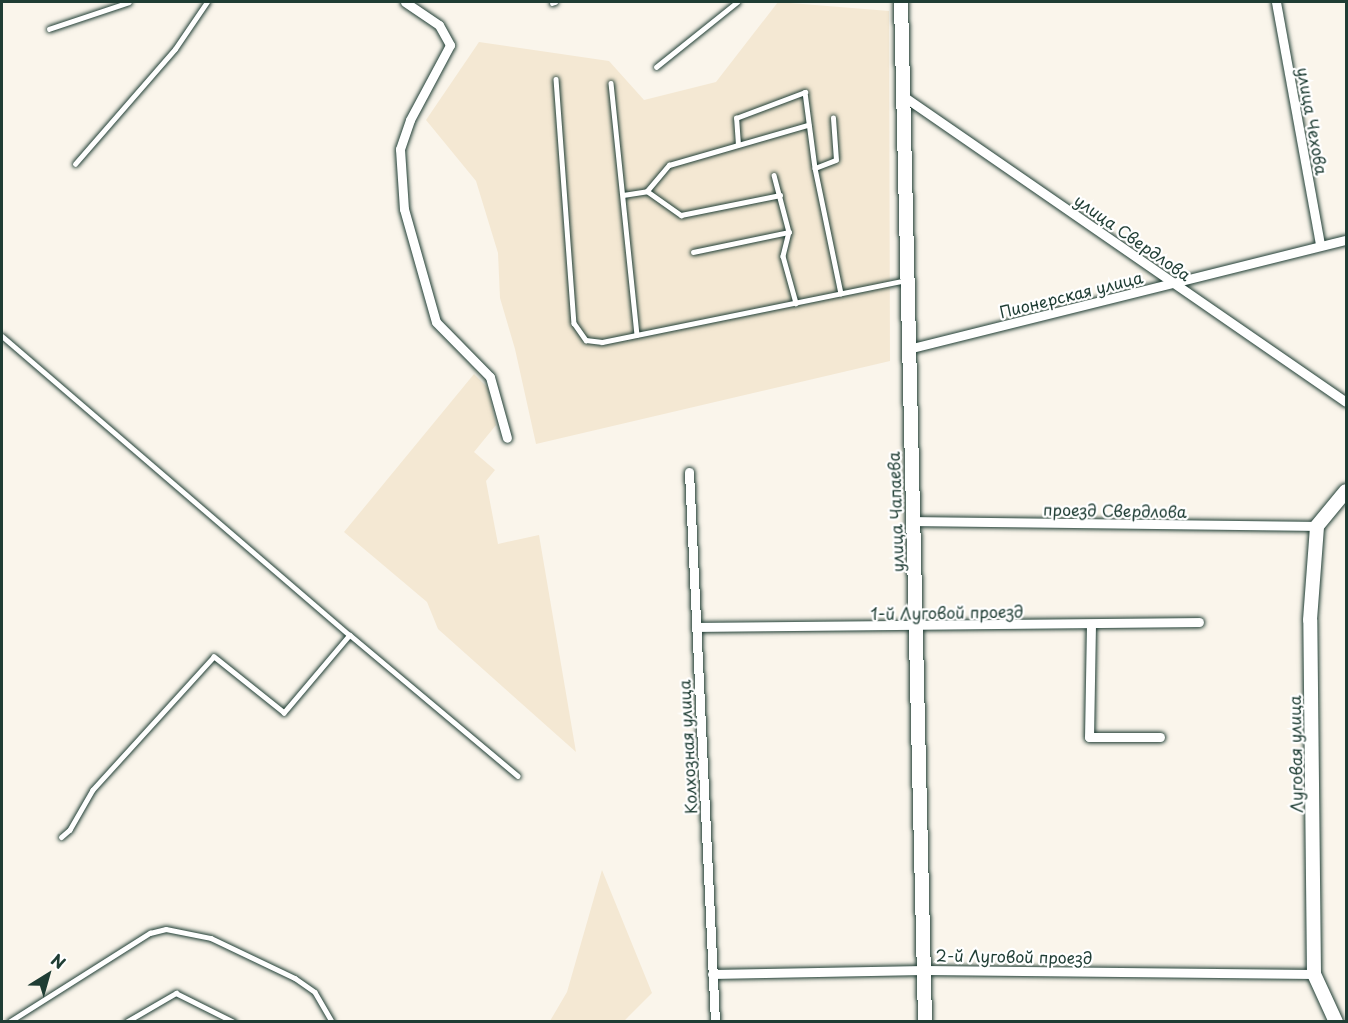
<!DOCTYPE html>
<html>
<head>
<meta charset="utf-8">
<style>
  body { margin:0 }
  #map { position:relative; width:1348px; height:1023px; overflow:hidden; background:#faf5eb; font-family:"Playpen Sans",sans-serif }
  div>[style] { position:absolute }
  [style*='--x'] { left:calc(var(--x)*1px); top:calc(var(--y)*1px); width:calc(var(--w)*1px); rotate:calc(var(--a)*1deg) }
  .built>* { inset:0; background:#f4e8d3 }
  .roads { filter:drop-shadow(0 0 2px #1f3d34) drop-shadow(0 0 2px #1f3d34) }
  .lane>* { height:4.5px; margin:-2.25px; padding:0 2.25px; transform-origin:2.25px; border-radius:2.25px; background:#fff }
  .street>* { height:9px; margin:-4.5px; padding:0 4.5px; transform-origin:4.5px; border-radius:4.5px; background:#fff }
  .secondary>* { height:14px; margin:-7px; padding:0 7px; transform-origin:7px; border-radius:7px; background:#fff }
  span { translate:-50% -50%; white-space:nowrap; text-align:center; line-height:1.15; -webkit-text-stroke:4.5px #fff; paint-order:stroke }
  .street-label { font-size:16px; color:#1f3d34 }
  .frame { position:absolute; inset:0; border:3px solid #1f3d34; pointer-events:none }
  .north { position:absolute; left:18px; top:945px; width:60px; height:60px; -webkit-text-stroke:4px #fff; paint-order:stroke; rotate:37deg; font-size:16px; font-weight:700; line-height:24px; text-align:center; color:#1f3d34 }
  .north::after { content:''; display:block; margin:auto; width:21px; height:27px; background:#1f3d34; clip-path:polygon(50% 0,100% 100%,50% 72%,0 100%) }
</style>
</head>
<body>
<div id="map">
  <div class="built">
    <div style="clip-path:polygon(778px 2px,889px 11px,890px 361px,536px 444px,515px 349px,500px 298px,498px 253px,476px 181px,426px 120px,479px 42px,609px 61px,644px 100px,716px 82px)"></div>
    <div style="clip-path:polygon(474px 374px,488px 388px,496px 425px,474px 452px,495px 470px,486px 481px,498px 544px,539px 535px,576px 752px,438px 629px,427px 602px,344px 532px)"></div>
    <div style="clip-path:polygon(602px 870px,652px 993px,624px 1021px,550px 1021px,567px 992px)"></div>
  </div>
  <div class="roads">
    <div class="lane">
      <div style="--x:552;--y:3;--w:3;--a:-18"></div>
      <div style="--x:49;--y:29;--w:84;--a:-18.6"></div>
      <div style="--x:656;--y:67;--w:104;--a:-38.7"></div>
      <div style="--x:556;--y:79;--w:245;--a:85.8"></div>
      <div style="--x:574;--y:323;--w:21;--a:55"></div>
      <div style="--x:586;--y:340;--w:16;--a:7"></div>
      <div style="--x:602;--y:342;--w:310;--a:-11.5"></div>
      <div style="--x:611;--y:83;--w:253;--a:84.1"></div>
      <div style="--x:738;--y:145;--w:27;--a:-94"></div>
      <div style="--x:736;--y:118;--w:74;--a:-20.6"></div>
      <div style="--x:805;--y:92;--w:77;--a:82.5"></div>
      <div style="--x:815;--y:168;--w:128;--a:78.3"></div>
      <div style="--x:75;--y:164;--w:152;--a:-49"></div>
      <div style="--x:175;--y:49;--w:57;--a:-55.8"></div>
      <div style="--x:815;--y:168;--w:22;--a:-21"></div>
      <div style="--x:836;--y:160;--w:42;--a:-94.1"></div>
      <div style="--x:774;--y:175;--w:59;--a:75.3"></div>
      <div style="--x:789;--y:232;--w:25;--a:104"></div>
      <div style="--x:783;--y:256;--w:49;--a:74.5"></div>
      <div style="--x:647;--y:191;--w:34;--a:-50"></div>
      <div style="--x:669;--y:165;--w:145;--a:-16.1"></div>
      <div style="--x:623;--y:195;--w:24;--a:-9"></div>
      <div style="--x:647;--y:191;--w:42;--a:35.2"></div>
      <div style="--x:681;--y:215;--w:101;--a:-11.4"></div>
      <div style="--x:693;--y:252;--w:98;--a:-11.8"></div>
      <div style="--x:2;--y:336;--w:459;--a:40.7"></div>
      <div style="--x:350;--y:635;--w:102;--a:130.2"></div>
      <div style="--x:284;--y:713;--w:90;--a:-141.3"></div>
      <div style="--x:214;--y:657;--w:180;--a:132.3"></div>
      <div style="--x:93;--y:790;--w:46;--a:119.9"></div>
      <div style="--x:70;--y:830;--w:11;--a:139"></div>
      <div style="--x:350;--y:635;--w:219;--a:40"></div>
      <div style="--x:9;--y:1022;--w:167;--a:-32.3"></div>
      <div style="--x:150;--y:933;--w:16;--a:-14"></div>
      <div style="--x:166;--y:929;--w:46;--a:11.3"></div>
      <div style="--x:211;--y:938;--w:93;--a:25.5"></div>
      <div style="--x:295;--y:978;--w:24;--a:35"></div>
      <div style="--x:315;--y:992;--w:34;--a:60"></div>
      <div style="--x:126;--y:1022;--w:58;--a:-30.1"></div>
      <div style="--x:176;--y:993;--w:65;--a:26.6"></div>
    </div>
    <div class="street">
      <div style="--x:405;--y:2;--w:41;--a:34.1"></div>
      <div style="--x:439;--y:25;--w:23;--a:61"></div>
      <div style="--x:450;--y:45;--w:85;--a:118.1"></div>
      <div style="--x:410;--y:120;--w:31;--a:109"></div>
      <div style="--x:400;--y:149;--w:60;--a:86.2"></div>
      <div style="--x:404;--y:209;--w:117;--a:74.2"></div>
      <div style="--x:436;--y:322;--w:77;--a:45.5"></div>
      <div style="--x:490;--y:377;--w:63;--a:74.4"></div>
      <div style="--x:1276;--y:2;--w:247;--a:79.7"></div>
      <div style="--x:903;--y:96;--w:538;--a:34.63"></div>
      <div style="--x:908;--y:349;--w:451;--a:-14"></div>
      <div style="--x:689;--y:472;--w:551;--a:87.29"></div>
      <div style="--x:912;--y:521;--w:405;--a:0.7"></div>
      <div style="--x:1091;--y:624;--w:113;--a:91"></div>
      <div style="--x:1089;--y:737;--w:71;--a:0"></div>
      <div style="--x:696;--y:627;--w:503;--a:-0.57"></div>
      <div style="--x:712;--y:974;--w:212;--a:-1.1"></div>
      <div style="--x:924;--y:970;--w:390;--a:0.6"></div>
    </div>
    <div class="secondary">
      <div style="--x:901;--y:2;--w:1020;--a:88.65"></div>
      <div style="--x:1336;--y:1022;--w:53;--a:-114.6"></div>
      <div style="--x:1314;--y:974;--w:354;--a:-90.6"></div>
      <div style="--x:1310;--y:620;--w:94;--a:-85.7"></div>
      <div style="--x:1317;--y:526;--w:45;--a:-50.4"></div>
    </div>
  </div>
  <div class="street-label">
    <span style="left:1313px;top:121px;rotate:80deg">улица Чехова</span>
    <span style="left:1133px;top:237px;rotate:35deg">улица Свердлова</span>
    <span style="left:1071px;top:294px;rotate:-14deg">Пионерская улица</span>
    <span style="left:1115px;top:510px;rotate:1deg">проезд Свердлова</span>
    <span style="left:895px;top:512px;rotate:-92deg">улица Чапаева</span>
    <span style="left:947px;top:612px;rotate:-1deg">1-й Луговой проезд</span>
    <span style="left:687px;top:747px;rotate:-93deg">Колхозная улица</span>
    <span style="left:1295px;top:754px;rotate:-91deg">Луговая улица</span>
    <span style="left:1014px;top:956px;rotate:1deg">2-й Луговой проезд</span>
  </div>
  <div class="frame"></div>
  <div class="north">N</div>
</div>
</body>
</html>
